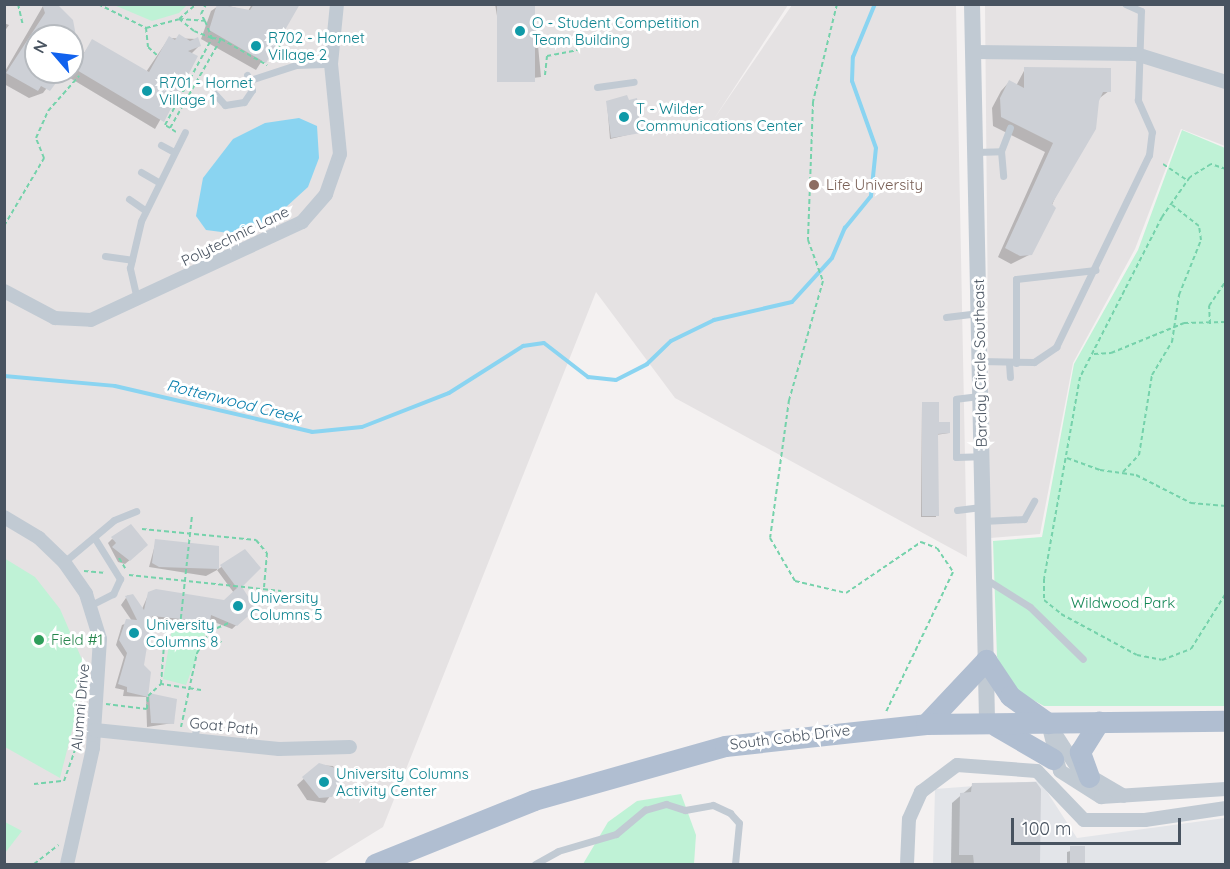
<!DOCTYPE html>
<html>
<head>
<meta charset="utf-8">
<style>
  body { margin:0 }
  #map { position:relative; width:1230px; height:869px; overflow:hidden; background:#f4f1f1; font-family:Quicksand,sans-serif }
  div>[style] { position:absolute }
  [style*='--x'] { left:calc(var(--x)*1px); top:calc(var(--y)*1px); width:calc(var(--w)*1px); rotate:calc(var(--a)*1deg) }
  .education>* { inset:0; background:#e5e2e3 }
  .airport>* { inset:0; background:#e3e5e9 }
  .green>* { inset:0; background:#bff2d6 }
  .water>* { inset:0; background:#8ad4f1 }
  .shadow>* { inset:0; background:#0003 }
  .stream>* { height:4px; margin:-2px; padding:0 2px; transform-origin:2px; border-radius:2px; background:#8ad4f1 }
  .building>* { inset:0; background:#cdd0d6; transform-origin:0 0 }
  .path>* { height:2px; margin-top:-1px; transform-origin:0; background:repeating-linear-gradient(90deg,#75d2ab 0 4.5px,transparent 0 7.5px) }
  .service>* { height:7px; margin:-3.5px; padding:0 3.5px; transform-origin:3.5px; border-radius:3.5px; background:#c1cad3 }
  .minor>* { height:14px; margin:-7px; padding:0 7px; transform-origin:7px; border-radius:7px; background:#c1cad3 }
  .tertiary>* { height:16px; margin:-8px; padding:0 8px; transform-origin:8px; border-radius:8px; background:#c1cad3 }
  .primary>* { height:21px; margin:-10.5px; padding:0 10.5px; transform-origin:10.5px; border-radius:10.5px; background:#b0bed1 }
  .dots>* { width:16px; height:16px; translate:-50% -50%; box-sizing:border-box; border:3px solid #fff; border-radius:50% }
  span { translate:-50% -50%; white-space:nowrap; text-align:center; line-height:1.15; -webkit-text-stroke:6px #fff; paint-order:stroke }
  .culture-label { font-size:15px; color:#0d838f }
  .left { translate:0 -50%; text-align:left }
  .education-label { font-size:15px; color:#785e54 }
  .street-label { font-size:15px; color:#485360 }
  .park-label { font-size:15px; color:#138755 }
  .leisure-label { font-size:15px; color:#27864d }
  .water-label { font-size:16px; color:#077ead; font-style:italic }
  .frame { position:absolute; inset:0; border:6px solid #485360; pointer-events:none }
  .north { position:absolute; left:24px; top:24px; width:60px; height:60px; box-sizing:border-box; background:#fff; border:2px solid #b6babf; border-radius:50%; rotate:298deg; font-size:16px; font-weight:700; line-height:24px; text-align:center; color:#485360 }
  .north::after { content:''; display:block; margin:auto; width:21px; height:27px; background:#1162ee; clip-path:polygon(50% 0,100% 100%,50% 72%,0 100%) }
  .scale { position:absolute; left:1011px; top:818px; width:170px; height:27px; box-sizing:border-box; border:3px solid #485360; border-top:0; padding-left:8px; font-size:18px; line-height:21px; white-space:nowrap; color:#485360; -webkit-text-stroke:4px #fff; paint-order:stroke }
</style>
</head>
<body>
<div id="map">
  <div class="education">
    <div style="clip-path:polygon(evenodd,5px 5px,788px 5px,714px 119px,792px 5px,956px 5px,967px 557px,675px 398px,596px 292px,383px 827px,323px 864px,5px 864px,5px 5px,36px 36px,72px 36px,72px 72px,36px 72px,36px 36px)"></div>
    <div style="clip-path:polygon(985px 5px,1226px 5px,1225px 146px,1181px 129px,1135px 249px,1073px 363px,1040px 534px,990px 538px)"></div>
  </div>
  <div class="airport">
    <div style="clip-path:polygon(1040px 781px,1077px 838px,1225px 818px,1225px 864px,933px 864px,935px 789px)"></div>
  </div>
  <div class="green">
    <div style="clip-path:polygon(114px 5px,187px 5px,179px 13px,152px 21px)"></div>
    <div style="clip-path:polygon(1182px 130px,1225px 148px,1225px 706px,1044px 706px,1013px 689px,997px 657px,993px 541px,1042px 537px,1074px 364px,1138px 250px)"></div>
    <div style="clip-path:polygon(4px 558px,35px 577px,60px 609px,87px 671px,60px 778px,5px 747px)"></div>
    <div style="clip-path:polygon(172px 629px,206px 632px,186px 685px,163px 679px)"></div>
    <div style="clip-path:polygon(681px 794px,696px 835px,694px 864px,583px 864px,608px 822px,637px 801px)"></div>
    <div style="clip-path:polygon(5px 822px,22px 831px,5px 853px)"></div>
  </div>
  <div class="water">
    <div style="clip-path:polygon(299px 118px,317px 126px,319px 158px,308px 187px,274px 218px,237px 234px,206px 230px,196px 216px,203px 178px,233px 139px,265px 123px)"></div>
  </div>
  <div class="shadow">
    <div style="clip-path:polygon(221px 4px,248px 11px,252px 4px,298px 4px,256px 70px,201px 39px,211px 11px)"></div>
    <div style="clip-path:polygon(495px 4px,534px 4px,541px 77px,508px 81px)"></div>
    <div style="clip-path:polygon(43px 6px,72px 21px,75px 65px,93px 41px,146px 72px,169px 38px,197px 39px,199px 46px,191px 54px,196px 57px,155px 129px,60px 72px,72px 72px,72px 36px,36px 36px,36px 72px,59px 72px,43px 93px,29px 98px,4px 84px,4px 73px)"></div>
    <div style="clip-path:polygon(4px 23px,9px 25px,4px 32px)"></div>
    <div style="clip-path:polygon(1025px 69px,1109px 91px,1097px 100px,1031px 254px,1011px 264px,998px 257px,1045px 152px,993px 126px,992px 108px,1001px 91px,1009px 82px,1016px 86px)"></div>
    <div style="clip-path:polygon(607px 102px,640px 132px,610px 139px)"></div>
    <div style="clip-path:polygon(922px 403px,949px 433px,936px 435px,936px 517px,921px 517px)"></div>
    <div style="clip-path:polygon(112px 539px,143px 549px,125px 564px,118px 562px,108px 543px)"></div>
    <div style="clip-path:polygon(156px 541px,217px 547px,217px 570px,206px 576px,149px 567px)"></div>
    <div style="clip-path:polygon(245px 551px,240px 587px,254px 609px,232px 629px,209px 620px,205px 625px,150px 620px,142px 665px,150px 673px,147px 698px,150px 695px,173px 723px,147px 727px,146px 697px,123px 696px,124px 690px,115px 688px,124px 657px,116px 645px,122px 625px,132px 621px,121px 605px,128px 595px,142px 609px,149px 593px,224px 602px,234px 593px,217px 570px)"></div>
    <div style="clip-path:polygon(319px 765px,333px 766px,343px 778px,325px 803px,307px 800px,297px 785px)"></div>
    <div style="clip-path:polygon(973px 785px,1040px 789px,1039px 864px,951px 863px,952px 803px)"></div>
    <div style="clip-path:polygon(1084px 847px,1083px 864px,1067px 864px,1067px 852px)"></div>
  </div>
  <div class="stream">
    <div style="--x:4;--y:376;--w:111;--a:5.1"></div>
    <div style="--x:115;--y:386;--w:202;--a:13.1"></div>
    <div style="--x:312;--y:432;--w:50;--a:-5.7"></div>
    <div style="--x:362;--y:427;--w:93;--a:-21.3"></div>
    <div style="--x:449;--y:393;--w:88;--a:-32.4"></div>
    <div style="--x:523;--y:346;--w:21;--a:-8"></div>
    <div style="--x:544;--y:343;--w:56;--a:37.7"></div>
    <div style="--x:588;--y:377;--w:28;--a:6"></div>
    <div style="--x:616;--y:380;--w:35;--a:-27"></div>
    <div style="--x:647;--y:364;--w:33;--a:-44"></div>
    <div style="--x:671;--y:341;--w:48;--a:-26"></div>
    <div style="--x:714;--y:320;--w:80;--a:-13"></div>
    <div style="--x:792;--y:302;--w:59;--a:-47.7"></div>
    <div style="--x:832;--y:258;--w:33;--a:-67"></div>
    <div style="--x:845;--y:228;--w:41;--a:-50.9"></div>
    <div style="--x:871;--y:196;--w:48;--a:-84.1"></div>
    <div style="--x:876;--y:148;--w:71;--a:-109.7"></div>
    <div style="--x:852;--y:81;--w:24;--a:-88"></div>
    <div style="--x:853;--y:57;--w:57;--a:-67.5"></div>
  </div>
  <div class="building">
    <div style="clip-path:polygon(42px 4px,57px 4px,73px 20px,76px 36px,36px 36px,36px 72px,64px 72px,50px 91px,41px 86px,38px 91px,6px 73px,45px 13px)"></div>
    <div style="clip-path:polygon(217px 4px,250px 10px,254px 4px,300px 4px,266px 63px,209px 30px)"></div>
    <div style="left:497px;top:4px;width:38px;height:78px"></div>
    <div style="clip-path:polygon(179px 34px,190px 41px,198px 37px,201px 46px,188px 51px,198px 56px,164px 122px,75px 69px,92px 39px,149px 72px,169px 36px,175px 40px)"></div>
    <div style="clip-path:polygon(1024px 67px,1111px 68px,1111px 92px,1103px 92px,1099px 101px,1096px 129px,1052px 204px,1056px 208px,1032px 255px,1020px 256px,1005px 248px,1053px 143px,1001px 117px,1000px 98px,1009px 80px,1024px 88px)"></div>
    <div style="clip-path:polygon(627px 95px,629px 100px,637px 98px,641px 133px,611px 138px,606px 101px)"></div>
    <div style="clip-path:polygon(922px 402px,939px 402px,939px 422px,950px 422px,950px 433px,938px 434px,939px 516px,922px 516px)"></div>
    <div style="clip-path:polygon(131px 524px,148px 545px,130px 561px,112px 547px,116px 543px,111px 537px)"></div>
    <div style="clip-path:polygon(155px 539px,219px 546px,219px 569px,159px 567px,152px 563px)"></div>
    <div style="clip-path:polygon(245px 549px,261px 568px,242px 587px,256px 609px,237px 626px,211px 615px,210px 622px,152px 616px,144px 665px,151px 672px,148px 697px,127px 692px,127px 687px,118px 684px,127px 653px,119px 640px,126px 619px,137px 620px,125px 596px,133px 594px,144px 610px,148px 592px,156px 589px,224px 600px,237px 588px,220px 565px)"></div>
    <div style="clip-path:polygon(149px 693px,177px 699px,174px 724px,151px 723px)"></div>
    <div style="clip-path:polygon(319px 763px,342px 770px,345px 777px,332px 797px,319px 798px,302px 777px)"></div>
    <div style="clip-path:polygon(1036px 782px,1041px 789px,1040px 864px,974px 864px,973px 855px,959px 855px,960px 793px,971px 792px,972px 783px)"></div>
    <div style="left:1070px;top:846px;width:15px;height:18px"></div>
  </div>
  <div class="path">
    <div style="--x:18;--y:4;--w:22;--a:77"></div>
    <div style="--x:98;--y:4;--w:54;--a:26.6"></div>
    <div style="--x:146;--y:28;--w:19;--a:84"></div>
    <div style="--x:148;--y:47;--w:13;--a:42"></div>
    <div style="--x:837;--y:4;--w:101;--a:103.8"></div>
    <div style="--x:813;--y:102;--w:138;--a:92.1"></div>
    <div style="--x:808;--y:240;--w:44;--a:69.9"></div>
    <div style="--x:823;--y:281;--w:124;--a:105.9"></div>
    <div style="--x:789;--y:400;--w:139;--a:97.8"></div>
    <div style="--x:770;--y:538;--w:50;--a:59.8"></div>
    <div style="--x:795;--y:581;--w:52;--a:13.2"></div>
    <div style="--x:846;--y:593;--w:91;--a:-34.2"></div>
    <div style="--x:921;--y:542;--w:17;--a:21"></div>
    <div style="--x:937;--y:548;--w:29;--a:56"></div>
    <div style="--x:953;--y:572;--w:157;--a:115.6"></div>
    <div style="--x:179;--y:19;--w:26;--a:4"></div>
    <div style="--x:205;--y:21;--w:18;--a:68"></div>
    <div style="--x:212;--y:38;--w:19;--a:-159"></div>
    <div style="--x:194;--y:31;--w:19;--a:-141"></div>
    <div style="--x:205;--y:21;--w:8;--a:-120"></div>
    <div style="--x:201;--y:14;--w:11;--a:-63"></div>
    <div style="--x:146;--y:28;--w:34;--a:-15"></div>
    <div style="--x:179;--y:19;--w:23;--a:-41"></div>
    <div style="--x:276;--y:62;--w:19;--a:-78"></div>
    <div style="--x:545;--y:75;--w:19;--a:-84"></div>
    <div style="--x:547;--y:56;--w:33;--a:-11"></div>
    <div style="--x:170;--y:128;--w:6;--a:-149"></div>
    <div style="--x:165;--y:125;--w:99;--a:-61.6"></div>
    <div style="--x:212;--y:38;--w:9;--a:6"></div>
    <div style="--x:176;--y:132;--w:7;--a:-146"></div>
    <div style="--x:170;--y:128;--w:103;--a:-60.2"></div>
    <div style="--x:221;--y:39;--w:53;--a:29.5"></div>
    <div style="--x:1163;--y:164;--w:30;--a:34"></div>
    <div style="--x:1226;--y:169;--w:16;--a:-162"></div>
    <div style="--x:1211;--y:164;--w:25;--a:148"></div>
    <div style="--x:1190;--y:177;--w:49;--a:125"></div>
    <div style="--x:1162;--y:217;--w:180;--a:117.1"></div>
    <div style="--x:1080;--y:377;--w:205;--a:100.1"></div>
    <div style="--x:1044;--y:579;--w:21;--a:90"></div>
    <div style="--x:1044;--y:600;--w:22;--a:39"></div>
    <div style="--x:1061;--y:614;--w:86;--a:28.3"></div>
    <div style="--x:1137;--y:655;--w:25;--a:11"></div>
    <div style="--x:1162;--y:660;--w:31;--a:-21"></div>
    <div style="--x:1191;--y:649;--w:66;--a:-58"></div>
    <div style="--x:4;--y:226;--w:79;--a:-59.5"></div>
    <div style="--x:44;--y:158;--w:22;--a:-112"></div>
    <div style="--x:36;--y:138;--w:30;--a:-66"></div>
    <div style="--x:48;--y:111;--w:47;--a:-48.5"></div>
    <div style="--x:1210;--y:324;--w:18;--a:-93"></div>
    <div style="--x:1209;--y:306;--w:30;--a:-56"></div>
    <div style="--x:1094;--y:354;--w:17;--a:-3"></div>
    <div style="--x:1111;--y:353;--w:79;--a:-22.3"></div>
    <div style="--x:1184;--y:323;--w:42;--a:-1.4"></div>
    <div style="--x:1226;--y:412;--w:24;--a:90"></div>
    <div style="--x:1067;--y:458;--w:35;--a:20"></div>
    <div style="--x:1100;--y:470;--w:36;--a:8"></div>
    <div style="--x:1136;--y:475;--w:62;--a:27"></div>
    <div style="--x:1191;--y:503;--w:35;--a:5"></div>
    <div style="--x:1123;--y:472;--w:23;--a:-47"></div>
    <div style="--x:1139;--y:455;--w:81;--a:-80.8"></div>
    <div style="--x:1152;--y:375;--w:39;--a:-59"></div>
    <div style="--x:1172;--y:342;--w:48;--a:-81.5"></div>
    <div style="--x:1179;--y:295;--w:59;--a:-68.2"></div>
    <div style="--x:1201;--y:240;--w:14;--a:-98"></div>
    <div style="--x:1199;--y:226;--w:34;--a:-142"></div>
    <div style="--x:142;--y:529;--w:115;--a:5.5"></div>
    <div style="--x:256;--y:540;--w:17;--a:50"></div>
    <div style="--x:267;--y:553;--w:37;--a:95"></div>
    <div style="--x:119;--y:558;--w:12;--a:59"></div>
    <div style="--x:84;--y:571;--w:22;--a:5"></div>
    <div style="--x:129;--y:575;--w:153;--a:6"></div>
    <div style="--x:180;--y:626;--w:111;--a:-83.8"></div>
    <div style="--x:201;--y:690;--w:40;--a:-171.5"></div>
    <div style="--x:161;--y:684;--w:52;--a:-85.6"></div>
    <div style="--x:165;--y:632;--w:7;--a:-45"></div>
    <div style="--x:170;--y:627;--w:40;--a:5.7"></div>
    <div style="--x:210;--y:631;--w:16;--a:45"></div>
    <div style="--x:106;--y:704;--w:41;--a:7"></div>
    <div style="--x:147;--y:709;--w:13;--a:-86"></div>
    <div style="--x:148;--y:696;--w:18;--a:-43"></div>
    <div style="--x:181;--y:727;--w:76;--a:-77.8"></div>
    <div style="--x:197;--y:653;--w:26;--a:-59"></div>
    <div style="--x:210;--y:631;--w:21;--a:-23"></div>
    <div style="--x:34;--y:784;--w:30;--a:-6"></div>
    <div style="--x:64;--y:781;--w:51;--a:-70.5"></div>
    <div style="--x:34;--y:864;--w:31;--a:-38"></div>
  </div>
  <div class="service">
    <div style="--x:250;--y:80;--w:48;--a:-18.1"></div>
    <div style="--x:296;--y:65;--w:35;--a:-2"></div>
    <div style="--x:597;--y:87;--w:37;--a:-8"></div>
    <div style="--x:215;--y:94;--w:15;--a:48"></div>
    <div style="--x:225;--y:105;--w:19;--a:-9"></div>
    <div style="--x:244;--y:102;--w:14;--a:-56"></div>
    <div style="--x:252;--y:90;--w:16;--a:-108"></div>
    <div style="--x:161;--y:145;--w:15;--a:28"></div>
    <div style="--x:1001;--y:151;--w:25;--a:-69"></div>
    <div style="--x:976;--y:152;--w:25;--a:-2"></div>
    <div style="--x:1001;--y:151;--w:25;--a:85"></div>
    <div style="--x:141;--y:172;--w:20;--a:30"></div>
    <div style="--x:129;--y:199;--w:19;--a:35"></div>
    <div style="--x:105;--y:256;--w:27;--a:8"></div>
    <div style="--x:137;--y:299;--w:32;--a:-103"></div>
    <div style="--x:130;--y:268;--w:48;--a:-76.8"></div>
    <div style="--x:141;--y:221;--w:99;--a:-63.7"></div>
    <div style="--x:946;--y:317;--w:33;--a:-7"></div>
    <div style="--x:980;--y:361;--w:54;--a:1.1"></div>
    <div style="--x:1034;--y:362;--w:27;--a:-34"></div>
    <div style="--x:1056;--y:347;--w:213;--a:-64.2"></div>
    <div style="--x:1149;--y:155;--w:23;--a:-83"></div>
    <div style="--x:1152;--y:132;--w:35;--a:-114"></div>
    <div style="--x:1138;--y:100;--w:89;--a:-88.1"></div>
    <div style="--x:1141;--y:11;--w:17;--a:-156"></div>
    <div style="--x:1009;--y:363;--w:14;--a:86"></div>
    <div style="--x:1016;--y:363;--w:84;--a:-90"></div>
    <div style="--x:1016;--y:279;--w:80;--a:-6.5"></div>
    <div style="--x:979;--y:396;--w:23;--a:173"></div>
    <div style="--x:956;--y:399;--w:58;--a:90"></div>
    <div style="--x:956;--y:457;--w:24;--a:-2"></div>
    <div style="--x:957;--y:510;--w:26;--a:-7"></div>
    <div style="--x:983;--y:521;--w:41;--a:-2.8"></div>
    <div style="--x:1024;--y:519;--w:21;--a:-61"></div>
    <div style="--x:64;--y:562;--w:65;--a:-40"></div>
    <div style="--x:114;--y:520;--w:24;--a:-22"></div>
    <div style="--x:984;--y:578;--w:54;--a:32.2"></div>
    <div style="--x:1030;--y:607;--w:74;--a:44.5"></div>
    <div style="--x:91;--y:605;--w:25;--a:-27"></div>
    <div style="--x:113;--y:594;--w:17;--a:-65"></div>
    <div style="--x:120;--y:579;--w:49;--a:-121.8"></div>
    <div style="--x:194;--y:740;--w:17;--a:-80"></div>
    <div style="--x:535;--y:864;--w:26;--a:-29"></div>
    <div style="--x:558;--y:851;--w:60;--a:-16.3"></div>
    <div style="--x:616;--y:834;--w:38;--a:-40"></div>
    <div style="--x:645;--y:810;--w:22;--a:-16"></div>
    <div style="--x:666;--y:804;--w:20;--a:18"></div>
    <div style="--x:685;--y:810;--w:28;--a:-10"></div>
    <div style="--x:713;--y:805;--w:19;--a:25"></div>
    <div style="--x:730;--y:813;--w:13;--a:48"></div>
    <div style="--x:739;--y:823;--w:41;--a:95.6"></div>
  </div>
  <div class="minor">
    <div style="--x:973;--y:52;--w:163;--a:0.7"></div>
    <div style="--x:1136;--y:54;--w:94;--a:17.3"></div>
    <div style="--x:4;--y:291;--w:58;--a:27.9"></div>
    <div style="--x:55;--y:318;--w:36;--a:3"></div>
    <div style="--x:91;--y:320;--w:233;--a:-24.9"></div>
    <div style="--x:302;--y:222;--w:37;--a:-49"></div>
    <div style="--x:326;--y:194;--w:42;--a:-70.7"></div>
    <div style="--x:340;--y:154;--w:90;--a:-95.7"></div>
    <div style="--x:331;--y:64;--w:60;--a:-84.3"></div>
    <div style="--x:4;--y:517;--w:41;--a:31"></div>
    <div style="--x:39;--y:538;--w:35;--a:44"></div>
    <div style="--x:64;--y:562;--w:39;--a:55"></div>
    <div style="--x:86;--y:594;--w:47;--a:72.7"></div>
    <div style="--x:100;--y:639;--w:109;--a:93.7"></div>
    <div style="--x:93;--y:748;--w:119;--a:102.6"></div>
    <div style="--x:1048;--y:723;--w:49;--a:76"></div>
    <div style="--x:1060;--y:771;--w:49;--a:32.4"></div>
    <div style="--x:1101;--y:797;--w:125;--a:-3.7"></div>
    <div style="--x:1051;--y:727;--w:50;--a:57.3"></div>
    <div style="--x:1078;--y:769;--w:53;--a:30.4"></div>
    <div style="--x:95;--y:730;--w:185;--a:5.9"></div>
    <div style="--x:279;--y:749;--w:71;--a:-1.6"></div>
    <div style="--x:907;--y:864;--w:45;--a:-87.5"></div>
    <div style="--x:909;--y:819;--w:30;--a:-66"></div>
    <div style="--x:921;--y:792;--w:45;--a:-36.9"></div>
    <div style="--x:957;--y:765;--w:80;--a:4.3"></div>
    <div style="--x:1037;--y:771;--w:68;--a:46.2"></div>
    <div style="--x:1084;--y:820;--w:61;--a:0"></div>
    <div style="--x:1145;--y:820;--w:82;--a:-8.4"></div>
  </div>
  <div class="tertiary">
    <div style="--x:972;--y:4;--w:718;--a:88.8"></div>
  </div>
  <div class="primary">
    <div style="--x:986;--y:660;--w:43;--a:56.3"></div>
    <div style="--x:1010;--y:696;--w:47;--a:35.4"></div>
    <div style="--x:926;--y:724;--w:88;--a:-46.8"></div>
    <div style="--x:996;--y:726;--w:66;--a:30.1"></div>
    <div style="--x:1089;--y:777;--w:27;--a:-110"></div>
    <div style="--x:1080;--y:752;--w:36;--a:-58"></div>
    <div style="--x:375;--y:864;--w:171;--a:-21.9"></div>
    <div style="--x:534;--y:800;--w:198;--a:-15.8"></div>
    <div style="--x:725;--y:746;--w:202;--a:-6.2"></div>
    <div style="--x:926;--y:724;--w:300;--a:-0.6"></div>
  </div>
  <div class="dots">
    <div style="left:520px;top:31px;background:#0f9aa8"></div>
    <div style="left:256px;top:46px;background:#0f9aa8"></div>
    <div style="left:147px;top:91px;background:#0f9aa8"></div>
    <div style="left:624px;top:117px;background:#0f9aa8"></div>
    <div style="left:814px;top:185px;background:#8d6e63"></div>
    <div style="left:238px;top:606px;background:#0f9aa8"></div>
    <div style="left:134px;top:633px;background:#0f9aa8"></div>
    <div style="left:39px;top:640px;background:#2e9e5b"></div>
    <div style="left:324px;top:782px;background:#0f9aa8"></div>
  </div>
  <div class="culture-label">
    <span class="left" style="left:532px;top:31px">O - Student Competition<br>Team Building</span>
    <span class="left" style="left:268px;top:46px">R702 - Hornet<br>Village 2</span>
    <span class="left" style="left:159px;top:91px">R701 - Hornet<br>Village 1</span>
    <span class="left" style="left:636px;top:117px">T - Wilder<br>Communications Center</span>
    <span class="left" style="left:250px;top:606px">University<br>Columns 5</span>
    <span class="left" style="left:146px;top:633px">University<br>Columns 8</span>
    <span class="left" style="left:336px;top:782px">University Columns<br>Activity Center</span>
  </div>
  <div class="education-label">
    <span class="left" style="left:826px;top:185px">Life University</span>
  </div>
  <div class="street-label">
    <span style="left:235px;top:236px;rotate:-26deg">Polytechnic Lane</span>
    <span style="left:980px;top:363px;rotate:-91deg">Barclay Circle Southeast</span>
    <span style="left:80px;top:707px;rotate:-85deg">Alumni Drive</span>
    <span style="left:224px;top:726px;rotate:6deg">Goat Path</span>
    <span style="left:790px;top:737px;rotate:-7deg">South Cobb Drive</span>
  </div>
  <div class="park-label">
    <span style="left:1123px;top:603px">Wildwood Park</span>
  </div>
  <div class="leisure-label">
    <span class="left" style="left:51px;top:640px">Field #1</span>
  </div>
  <div class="water-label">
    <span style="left:234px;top:401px;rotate:14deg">Rottenwood Creek</span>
  </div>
  <div class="frame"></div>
  <div class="north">N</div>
  <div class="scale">100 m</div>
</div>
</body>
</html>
